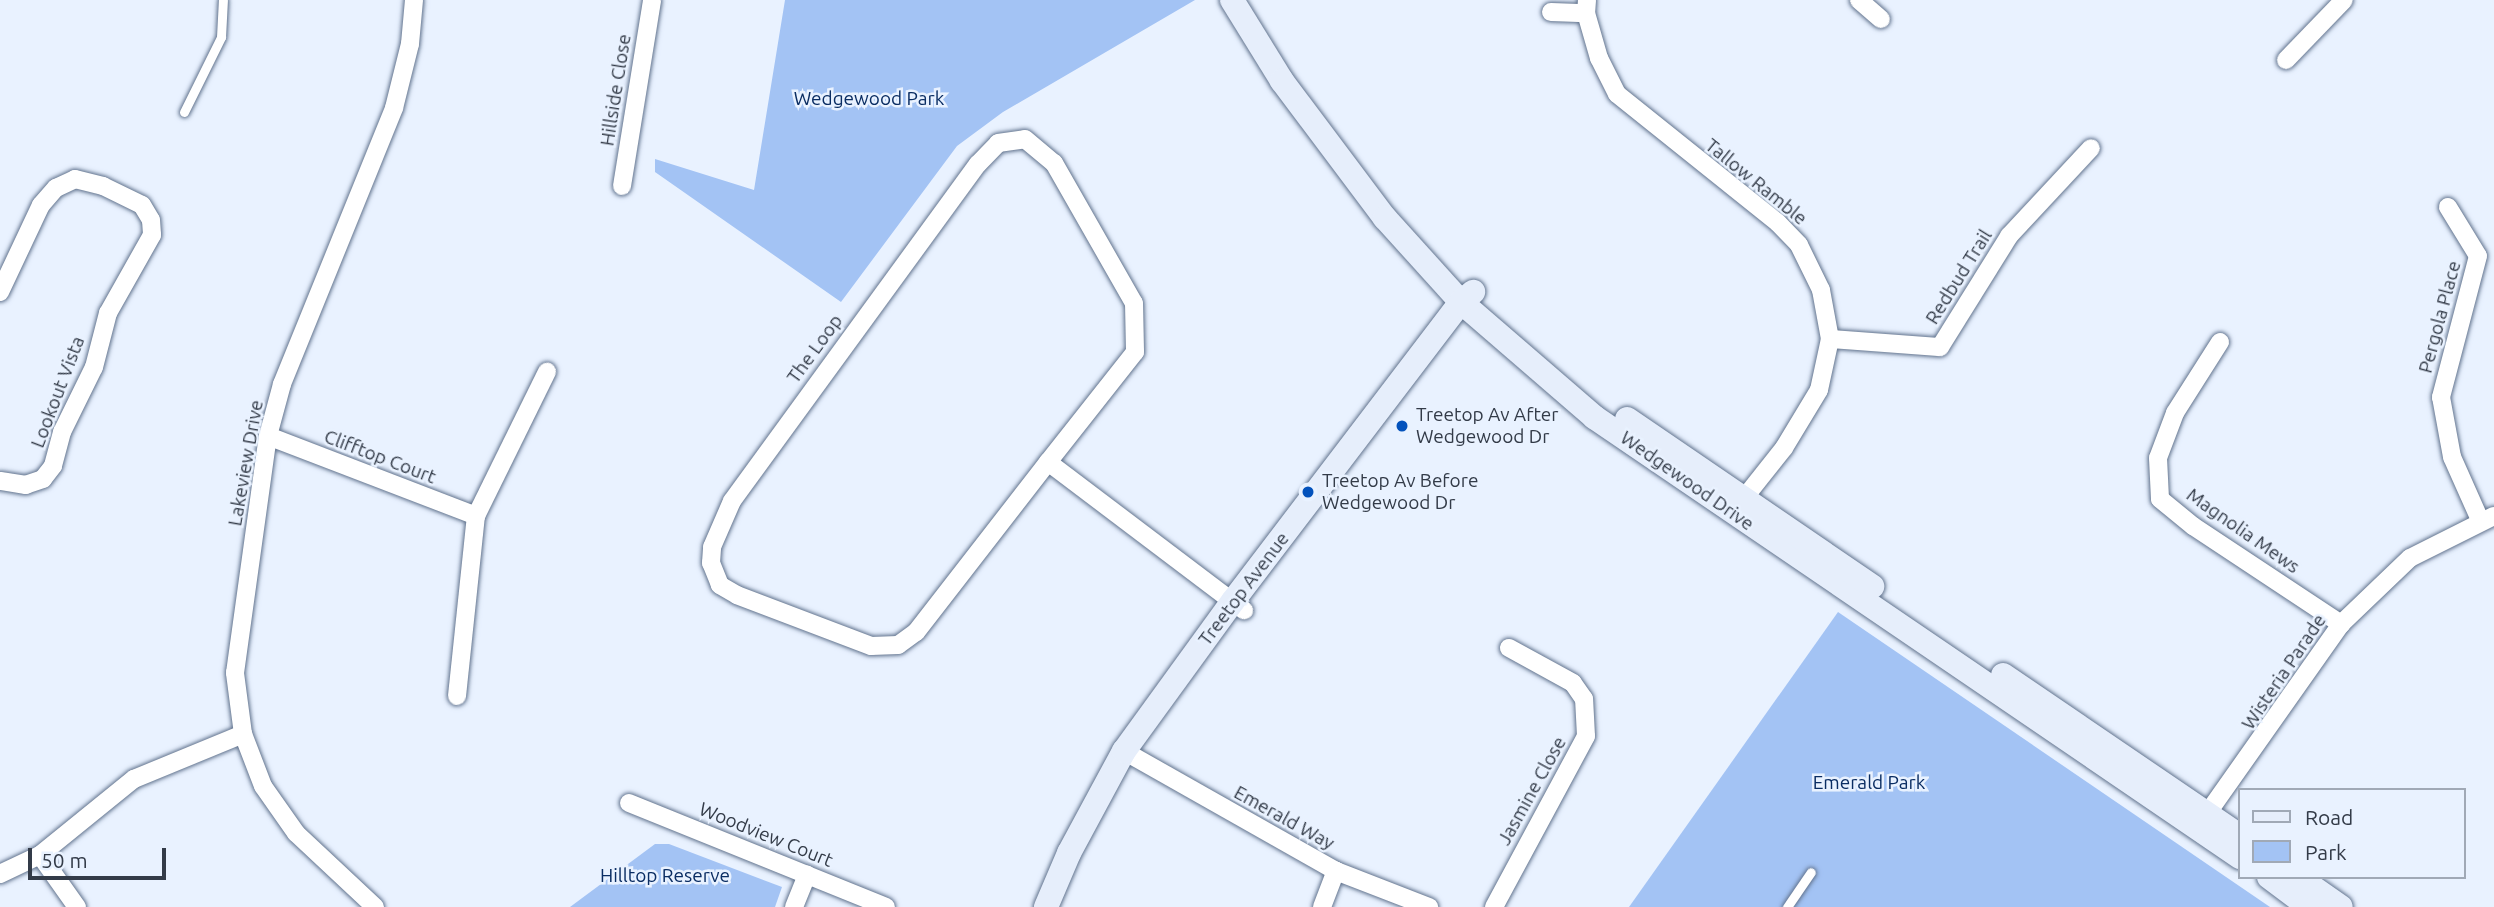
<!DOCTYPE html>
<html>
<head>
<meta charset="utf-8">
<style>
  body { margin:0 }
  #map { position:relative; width:2494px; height:907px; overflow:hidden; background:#e9f2ff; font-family:Ubuntu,sans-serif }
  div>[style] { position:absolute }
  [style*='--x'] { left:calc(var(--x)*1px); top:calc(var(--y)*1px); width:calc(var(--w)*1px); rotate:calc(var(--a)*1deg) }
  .green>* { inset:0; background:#a3c3f4 }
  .roads { filter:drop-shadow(0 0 2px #61738e) drop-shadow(0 0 2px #61738e) }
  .lane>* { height:9px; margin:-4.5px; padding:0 4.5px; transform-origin:4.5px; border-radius:4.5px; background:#fff }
  .street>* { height:18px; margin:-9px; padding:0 9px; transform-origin:9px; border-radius:9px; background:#fff }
  .secondary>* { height:24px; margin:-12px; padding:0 12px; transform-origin:12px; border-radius:12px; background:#e6eefb }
  .dots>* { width:19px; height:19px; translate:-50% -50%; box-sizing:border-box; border:4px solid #e9f2ff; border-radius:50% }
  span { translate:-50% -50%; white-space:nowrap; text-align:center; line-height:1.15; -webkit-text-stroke:5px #e9f2ff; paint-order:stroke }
  .street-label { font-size:19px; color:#333b48 }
  .park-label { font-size:19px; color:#0a2d63 }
  .poi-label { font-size:19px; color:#333b48 }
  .left { translate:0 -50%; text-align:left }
  .legend { position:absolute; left:2238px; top:788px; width:228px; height:91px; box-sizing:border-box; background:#e9f2ff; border:2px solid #a0a9b6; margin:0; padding:9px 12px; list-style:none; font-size:21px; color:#333b48 }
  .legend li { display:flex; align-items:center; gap:14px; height:35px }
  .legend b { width:35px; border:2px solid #a0a9b6 }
  .scale { position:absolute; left:28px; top:848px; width:138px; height:32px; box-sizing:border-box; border:4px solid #333b48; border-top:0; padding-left:9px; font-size:21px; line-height:24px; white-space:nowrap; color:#333b48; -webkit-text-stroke:5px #e9f2ff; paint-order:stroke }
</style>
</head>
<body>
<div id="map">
  <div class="green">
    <div style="clip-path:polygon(785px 0,1195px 0,1003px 112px,957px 146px,841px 302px,655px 172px,655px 159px,754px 190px)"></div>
    <div style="clip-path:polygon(1838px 612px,2270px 907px,1629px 907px)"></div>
    <div style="clip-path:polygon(655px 844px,669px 844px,782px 887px,775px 907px,570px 907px)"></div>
  </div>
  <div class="roads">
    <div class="lane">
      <div style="--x:184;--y:112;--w:84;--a:-63.7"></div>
      <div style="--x:221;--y:37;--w:37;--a:-87"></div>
      <div style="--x:1787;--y:907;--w:42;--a:-55.6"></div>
    </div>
    <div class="street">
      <div style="--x:1587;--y:0;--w:13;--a:94"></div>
      <div style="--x:1586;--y:13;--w:47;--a:73.9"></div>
      <div style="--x:1599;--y:58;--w:40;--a:63.4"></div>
      <div style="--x:1617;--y:94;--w:206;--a:38.7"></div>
      <div style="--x:1778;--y:223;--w:30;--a:46"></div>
      <div style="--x:1799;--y:245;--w:50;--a:63.9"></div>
      <div style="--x:1821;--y:290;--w:50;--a:79.6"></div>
      <div style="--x:1830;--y:339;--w:52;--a:102.2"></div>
      <div style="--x:1819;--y:390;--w:68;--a:121.1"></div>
      <div style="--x:1784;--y:448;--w:75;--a:128.5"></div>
      <div style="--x:1859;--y:0;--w:29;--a:41"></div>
      <div style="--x:1551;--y:12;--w:35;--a:2"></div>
      <div style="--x:2286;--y:60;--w:83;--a:-46"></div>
      <div style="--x:622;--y:186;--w:188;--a:-80.8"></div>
      <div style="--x:2448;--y:207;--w:57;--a:58.5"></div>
      <div style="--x:2478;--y:256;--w:146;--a:104.7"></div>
      <div style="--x:2441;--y:397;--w:61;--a:79.6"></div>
      <div style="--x:2452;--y:457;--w:71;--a:66"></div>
      <div style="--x:0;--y:292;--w:96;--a:-64.8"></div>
      <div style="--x:41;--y:205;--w:23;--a:-49"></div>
      <div style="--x:56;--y:188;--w:21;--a:-25"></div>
      <div style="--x:75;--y:179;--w:29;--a:14"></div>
      <div style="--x:103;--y:186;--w:43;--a:26"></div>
      <div style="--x:142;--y:205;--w:17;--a:59"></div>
      <div style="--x:151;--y:220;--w:15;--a:86"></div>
      <div style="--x:152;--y:235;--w:90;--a:119.4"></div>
      <div style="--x:108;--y:313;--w:56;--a:104.5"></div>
      <div style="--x:94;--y:367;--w:72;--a:116.2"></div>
      <div style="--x:62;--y:432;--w:35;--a:105"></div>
      <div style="--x:53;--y:466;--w:16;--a:128"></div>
      <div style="--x:43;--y:479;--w:18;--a:161"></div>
      <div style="--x:26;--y:485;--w:26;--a:-171"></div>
      <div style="--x:1830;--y:339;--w:110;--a:4.2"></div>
      <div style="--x:1940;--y:347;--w:131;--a:-58.1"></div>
      <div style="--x:2009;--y:236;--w:120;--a:-47"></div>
      <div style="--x:2220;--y:342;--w:84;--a:122.4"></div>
      <div style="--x:2175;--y:413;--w:48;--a:110.7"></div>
      <div style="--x:2158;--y:458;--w:41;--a:87.2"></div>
      <div style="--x:2160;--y:499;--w:43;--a:39.3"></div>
      <div style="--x:2193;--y:526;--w:178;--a:33.5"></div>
      <div style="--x:268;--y:436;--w:223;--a:21"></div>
      <div style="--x:1048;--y:462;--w:215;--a:127.8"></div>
      <div style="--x:916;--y:632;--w:22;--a:144"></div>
      <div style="--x:898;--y:645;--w:27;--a:178"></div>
      <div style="--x:871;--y:646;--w:143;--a:-159.2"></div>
      <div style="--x:737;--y:595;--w:20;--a:-150"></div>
      <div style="--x:720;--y:585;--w:24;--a:-112"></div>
      <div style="--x:711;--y:563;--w:16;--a:-86"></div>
      <div style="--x:712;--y:547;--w:50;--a:-66.5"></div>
      <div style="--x:732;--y:501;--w:417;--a:-53.9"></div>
      <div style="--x:978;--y:164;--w:29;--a:-46"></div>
      <div style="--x:998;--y:143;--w:27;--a:-8"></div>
      <div style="--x:1025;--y:139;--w:38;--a:40"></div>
      <div style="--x:1054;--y:163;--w:161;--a:60.3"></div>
      <div style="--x:1134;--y:303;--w:49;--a:88.8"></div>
      <div style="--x:1135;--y:352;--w:140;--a:128.3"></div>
      <div style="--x:1048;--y:462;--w:246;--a:37.1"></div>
      <div style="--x:457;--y:696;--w:181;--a:-84"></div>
      <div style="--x:476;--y:516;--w:161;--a:-63.8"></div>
      <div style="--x:1124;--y:751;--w:244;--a:29.5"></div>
      <div style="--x:1336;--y:871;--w:100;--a:21.2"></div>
      <div style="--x:629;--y:803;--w:277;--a:22"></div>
      <div style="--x:2202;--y:821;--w:241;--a:-54.8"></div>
      <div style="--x:2341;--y:624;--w:95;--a:-43.7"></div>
      <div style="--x:2410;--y:558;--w:94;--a:-26.6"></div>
      <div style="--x:40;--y:855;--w:64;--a:54.6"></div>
      <div style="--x:0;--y:874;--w:44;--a:-25.4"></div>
      <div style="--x:40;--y:855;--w:121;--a:-39"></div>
      <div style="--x:134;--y:779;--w:118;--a:-22.4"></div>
      <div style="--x:375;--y:907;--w:108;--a:-136.9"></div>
      <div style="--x:296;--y:833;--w:57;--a:-125.1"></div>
      <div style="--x:263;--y:786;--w:56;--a:-111"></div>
      <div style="--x:243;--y:734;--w:62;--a:-97.5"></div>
      <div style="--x:235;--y:673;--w:239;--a:-82.1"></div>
      <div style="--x:268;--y:436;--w:54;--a:-74.9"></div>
      <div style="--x:282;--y:384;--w:298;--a:-67.9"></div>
      <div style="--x:394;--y:108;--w:66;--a:-76"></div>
      <div style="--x:410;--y:44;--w:44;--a:-84.8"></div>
      <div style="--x:794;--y:907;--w:35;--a:-68"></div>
      <div style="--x:1322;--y:907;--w:39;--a:-69"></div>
      <div style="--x:1494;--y:907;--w:194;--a:-61.7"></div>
      <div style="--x:1586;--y:736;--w:37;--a:-93"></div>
      <div style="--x:1584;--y:699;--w:19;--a:-125"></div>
      <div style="--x:1573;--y:683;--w:73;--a:-151.3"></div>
    </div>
    <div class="secondary">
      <div style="--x:1232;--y:0;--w:95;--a:58.3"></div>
      <div style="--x:1282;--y:81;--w:171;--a:53.1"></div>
      <div style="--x:1385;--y:218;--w:113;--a:47.9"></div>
      <div style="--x:1461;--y:302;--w:176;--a:40.8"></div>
      <div style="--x:1594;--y:417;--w:782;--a:34.26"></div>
      <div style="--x:1627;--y:419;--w:297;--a:34.3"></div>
      <div style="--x:2003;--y:675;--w:287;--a:34.2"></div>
      <div style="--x:2269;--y:877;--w:50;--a:36.9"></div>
      <div style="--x:2298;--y:877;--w:52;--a:34.9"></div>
      <div style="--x:1046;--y:907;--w:59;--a:-66.9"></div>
      <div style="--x:1069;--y:853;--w:116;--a:-61.7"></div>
      <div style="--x:1124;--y:751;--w:185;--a:-54"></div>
      <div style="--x:1233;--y:601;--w:376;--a:-52.7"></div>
      <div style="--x:1461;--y:302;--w:16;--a:-40"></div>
    </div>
  </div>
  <div class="dots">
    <div style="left:1402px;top:426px;background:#0352bc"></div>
    <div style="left:1308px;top:492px;background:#0352bc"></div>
  </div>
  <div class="street-label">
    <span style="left:616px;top:90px;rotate:-81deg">Hillside Close</span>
    <span style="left:1756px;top:182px;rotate:39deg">Tallow Ramble</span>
    <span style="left:1959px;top:277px;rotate:-58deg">Redbud Trail</span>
    <span style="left:2440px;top:317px;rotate:-75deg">Pergola Place</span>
    <span style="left:815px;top:349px;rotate:-54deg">The Loop</span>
    <span style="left:58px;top:392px;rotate:-69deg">Lookout Vista</span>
    <span style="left:380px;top:457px;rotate:21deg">Clifftop Court</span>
    <span style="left:246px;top:463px;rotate:-80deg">Lakeview Drive</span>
    <span style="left:1687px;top:481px;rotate:35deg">Wedgewood Drive</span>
    <span style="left:2243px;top:531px;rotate:35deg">Magnolia Mews</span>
    <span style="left:1244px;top:589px;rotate:-53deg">Treetop Avenue</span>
    <span style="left:2284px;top:672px;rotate:-56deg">Wisteria Parade</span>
    <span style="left:1532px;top:791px;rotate:-61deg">Jasmine Close</span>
    <span style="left:1284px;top:818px;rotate:29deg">Emerald Way</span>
    <span style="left:766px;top:835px;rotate:22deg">Woodview Court</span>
  </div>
  <div class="park-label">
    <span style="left:869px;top:99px">Wedgewood Park</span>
    <span style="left:1869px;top:783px">Emerald Park</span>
    <span style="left:665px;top:876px">Hilltop Reserve</span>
  </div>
  <div class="poi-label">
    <span class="left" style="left:1416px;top:426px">Treetop Av After<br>Wedgewood Dr</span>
    <span class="left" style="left:1322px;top:492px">Treetop Av Before<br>Wedgewood Dr</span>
  </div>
  <ul class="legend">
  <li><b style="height:9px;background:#e6eefb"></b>Road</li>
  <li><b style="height:19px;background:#a3c3f4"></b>Park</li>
  </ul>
  <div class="scale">50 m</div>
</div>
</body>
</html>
